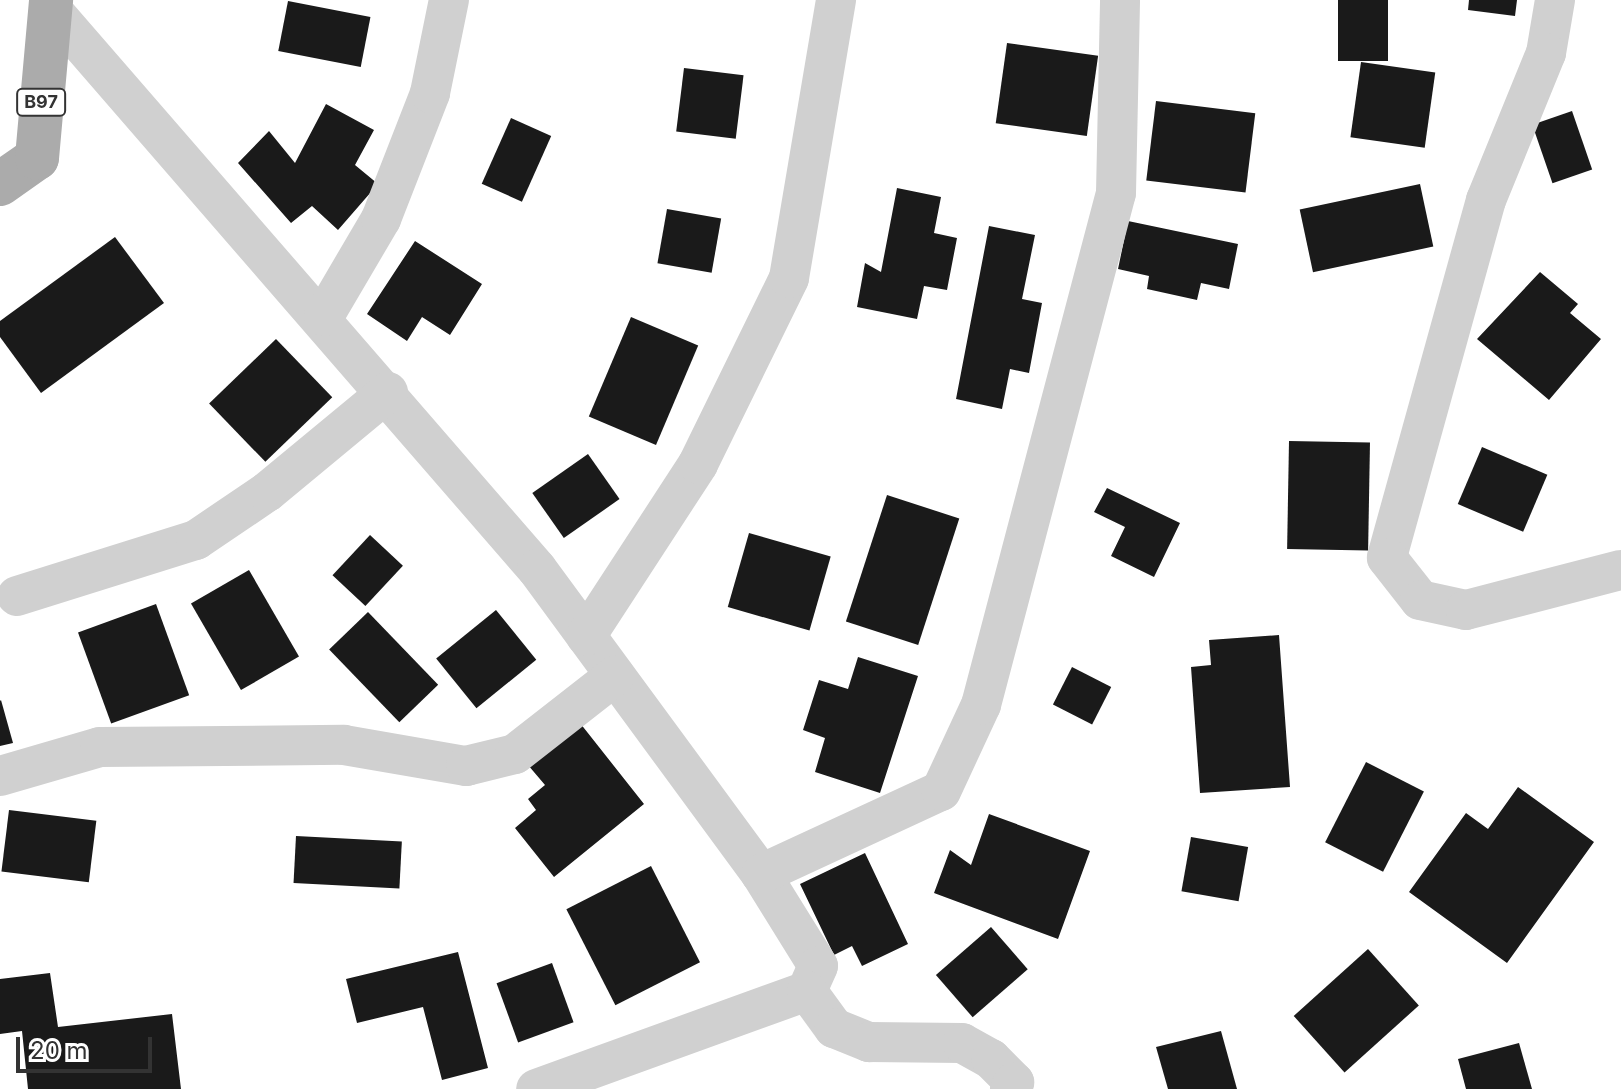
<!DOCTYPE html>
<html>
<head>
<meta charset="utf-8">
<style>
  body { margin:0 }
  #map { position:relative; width:1621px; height:1089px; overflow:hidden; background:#fff; font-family:Inter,sans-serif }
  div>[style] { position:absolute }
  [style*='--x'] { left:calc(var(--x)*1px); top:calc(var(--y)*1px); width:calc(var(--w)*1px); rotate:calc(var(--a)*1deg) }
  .building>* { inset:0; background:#1a1a1a; transform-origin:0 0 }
  .street>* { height:40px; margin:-20px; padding:0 20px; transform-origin:20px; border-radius:20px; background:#d0d0d0 }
  .primary>* { height:44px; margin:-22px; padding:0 22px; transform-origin:22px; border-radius:22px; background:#ababab }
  span { translate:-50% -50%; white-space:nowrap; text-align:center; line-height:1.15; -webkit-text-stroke:8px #fff; paint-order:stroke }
  .shield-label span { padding:2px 6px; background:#fff; border:2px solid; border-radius:6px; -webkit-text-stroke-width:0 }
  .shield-label { font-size:18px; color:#333; font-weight:700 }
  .scale { position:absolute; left:16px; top:1037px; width:136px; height:36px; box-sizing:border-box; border:4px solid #333; border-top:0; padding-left:10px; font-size:24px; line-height:28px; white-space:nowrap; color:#333; -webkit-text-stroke:6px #fff; paint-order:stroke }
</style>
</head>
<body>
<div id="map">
  <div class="building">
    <div style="left:1338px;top:0;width:50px;height:61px"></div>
    <div style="clip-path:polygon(1469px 0,1517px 0,1515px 16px,1468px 10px)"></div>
    <div style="left:288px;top:1px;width:84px;height:51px;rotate:11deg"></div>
    <div style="left:1007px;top:43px;width:92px;height:81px;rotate:8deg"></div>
    <div style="left:1361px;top:62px;width:75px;height:76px;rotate:8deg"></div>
    <div style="left:684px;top:68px;width:60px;height:64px;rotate:7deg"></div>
    <div style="left:1156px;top:101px;width:100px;height:80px;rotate:7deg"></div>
    <div style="clip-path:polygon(326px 104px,374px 130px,355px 165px,378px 184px,338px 230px,312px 206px,291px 223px,238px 163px,269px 131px,295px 163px)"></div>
    <div style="left:1572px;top:111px;width:62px;height:42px;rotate:71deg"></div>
    <div style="left:511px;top:118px;width:44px;height:72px;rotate:24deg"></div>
    <div style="left:1420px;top:184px;width:64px;height:123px;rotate:78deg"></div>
    <div style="clip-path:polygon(897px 188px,941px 197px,934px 233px,957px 238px,947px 290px,924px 286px,917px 319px,857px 307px,865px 263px,881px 272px)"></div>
    <div style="left:667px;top:209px;width:55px;height:55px;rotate:10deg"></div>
    <div style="clip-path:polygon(1128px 221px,1238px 244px,1229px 289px,1201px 283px,1197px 300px,1147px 289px,1149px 276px,1118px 269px)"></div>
    <div style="clip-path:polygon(989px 226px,1035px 235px,1022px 299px,1042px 303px,1029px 373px,1010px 369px,1002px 409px,956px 399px)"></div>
    <div style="clip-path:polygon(115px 237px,164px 303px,41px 393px,0 337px,0 321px)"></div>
    <div style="clip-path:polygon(415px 241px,482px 284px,450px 335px,422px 317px,407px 341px,367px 314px)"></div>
    <div style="clip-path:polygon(1540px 272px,1578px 304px,1570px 313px,1601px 339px,1549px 400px,1477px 339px)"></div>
    <div style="left:631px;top:317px;width:73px;height:108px;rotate:23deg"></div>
    <div style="left:276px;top:339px;width:81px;height:93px;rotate:46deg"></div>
    <div style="left:1289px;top:441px;width:81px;height:108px;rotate:1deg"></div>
    <div style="left:1482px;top:447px;width:71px;height:62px;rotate:23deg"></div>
    <div style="left:588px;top:454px;width:55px;height:68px;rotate:55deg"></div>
    <div style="clip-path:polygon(1107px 488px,1180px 523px,1154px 577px,1111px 556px,1125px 527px,1094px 512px)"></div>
    <div style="left:887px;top:495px;width:76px;height:133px;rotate:18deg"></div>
    <div style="left:749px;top:533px;width:85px;height:77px;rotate:16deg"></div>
    <div style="left:370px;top:535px;width:45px;height:55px;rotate:43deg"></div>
    <div style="left:249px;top:570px;width:100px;height:67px;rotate:60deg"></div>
    <div style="left:156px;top:604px;width:97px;height:83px;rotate:70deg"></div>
    <div style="left:496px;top:610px;width:64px;height:77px;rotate:51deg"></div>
    <div style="left:368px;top:612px;width:101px;height:54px;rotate:46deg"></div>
    <div style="clip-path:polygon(1279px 635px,1290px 787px,1200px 793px,1191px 667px,1211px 665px,1209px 640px)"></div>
    <div style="clip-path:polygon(858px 657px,918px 676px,880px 793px,815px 772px,825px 738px,803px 730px,819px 680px,848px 689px)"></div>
    <div style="left:1072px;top:667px;width:44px;height:42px;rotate:27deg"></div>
    <div style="clip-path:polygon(1px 700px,13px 743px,0 746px,0 701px)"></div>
    <div style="clip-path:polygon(580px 723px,644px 804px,554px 877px,515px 828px,536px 810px,528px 799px,545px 785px,528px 765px)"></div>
    <div style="left:1366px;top:762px;width:65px;height:90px;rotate:27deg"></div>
    <div style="clip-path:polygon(1518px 787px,1594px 842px,1507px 963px,1409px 892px,1466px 813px,1488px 829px)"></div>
    <div style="left:9px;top:810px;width:88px;height:62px;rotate:7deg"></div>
    <div style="clip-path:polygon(989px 814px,1090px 851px,1058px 939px,934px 893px,950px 850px,971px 865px)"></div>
    <div style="left:296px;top:836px;width:106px;height:47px;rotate:3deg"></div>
    <div style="left:1191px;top:837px;width:58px;height:55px;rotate:10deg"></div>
    <div style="clip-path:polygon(865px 853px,908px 944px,862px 966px,852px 946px,834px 955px,800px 884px)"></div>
    <div style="left:651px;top:866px;width:108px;height:95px;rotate:63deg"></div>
    <div style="left:991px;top:927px;width:56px;height:73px;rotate:49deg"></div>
    <div style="left:1368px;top:949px;width:76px;height:100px;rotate:48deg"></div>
    <div style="clip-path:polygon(458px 952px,488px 1068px,442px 1080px,423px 1007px,357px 1023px,346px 979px)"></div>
    <div style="left:552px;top:963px;width:63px;height:59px;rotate:70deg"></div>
    <div style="clip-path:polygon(50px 973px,58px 1027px,172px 1014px,181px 1089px,28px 1089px,22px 1031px,0 1034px,0 979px)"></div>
    <div style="clip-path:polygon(1221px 1031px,1237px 1089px,1168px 1089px,1156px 1047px)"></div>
    <div style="clip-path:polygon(1519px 1043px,1532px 1089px,1466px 1089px,1458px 1059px)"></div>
  </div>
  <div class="street">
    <div style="--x:1555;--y:0;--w:54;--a:99.6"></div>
    <div style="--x:1546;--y:53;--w:159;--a:112.2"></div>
    <div style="--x:1486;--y:200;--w:371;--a:105.5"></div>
    <div style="--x:1387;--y:558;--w:53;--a:51.8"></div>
    <div style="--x:1420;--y:600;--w:47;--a:12.3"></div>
    <div style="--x:1466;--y:610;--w:160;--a:-14.5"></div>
    <div style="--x:51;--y:9;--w:741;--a:49.05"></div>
    <div style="--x:537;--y:569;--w:378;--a:53.7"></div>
    <div style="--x:761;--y:874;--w:108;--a:58.2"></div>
    <div style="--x:818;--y:966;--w:27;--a:114"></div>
    <div style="--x:807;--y:991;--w:288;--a:160.1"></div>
    <div style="--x:324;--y:316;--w:113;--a:-59.6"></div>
    <div style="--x:381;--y:219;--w:135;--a:-68.7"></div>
    <div style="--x:430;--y:93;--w:95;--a:-78.5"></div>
    <div style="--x:17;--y:596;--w:188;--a:-17.4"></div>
    <div style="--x:196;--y:540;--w:86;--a:-34.1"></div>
    <div style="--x:267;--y:492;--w:157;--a:-39.6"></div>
    <div style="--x:586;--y:636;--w:205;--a:-56.9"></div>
    <div style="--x:698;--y:464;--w:207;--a:-63.9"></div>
    <div style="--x:789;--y:278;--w:282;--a:-80.4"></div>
    <div style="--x:0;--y:776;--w:104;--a:-16.2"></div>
    <div style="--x:100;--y:747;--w:244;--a:-0.5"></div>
    <div style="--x:344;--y:745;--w:124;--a:9.8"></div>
    <div style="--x:466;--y:766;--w:50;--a:-13.8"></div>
    <div style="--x:515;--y:754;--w:127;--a:-38"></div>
    <div style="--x:761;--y:874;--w:198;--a:-24.8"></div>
    <div style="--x:941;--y:791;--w:95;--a:-65.1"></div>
    <div style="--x:981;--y:705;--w:529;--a:-75.23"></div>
    <div style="--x:1116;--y:193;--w:193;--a:-88.8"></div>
    <div style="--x:807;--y:991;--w:46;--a:53.9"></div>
    <div style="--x:834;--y:1028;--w:38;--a:22"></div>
    <div style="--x:869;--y:1042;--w:93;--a:0.6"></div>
    <div style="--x:962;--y:1043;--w:33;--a:29"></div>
    <div style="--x:991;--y:1059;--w:33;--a:45"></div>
    <div style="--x:1014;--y:1082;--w:8;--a:120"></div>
  </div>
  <div class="primary">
    <div style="--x:0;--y:184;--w:45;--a:-35.1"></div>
    <div style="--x:37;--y:158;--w:159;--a:-84.9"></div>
  </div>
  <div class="shield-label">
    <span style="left:41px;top:102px">B97</span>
  </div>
  <div class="scale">20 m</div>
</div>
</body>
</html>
